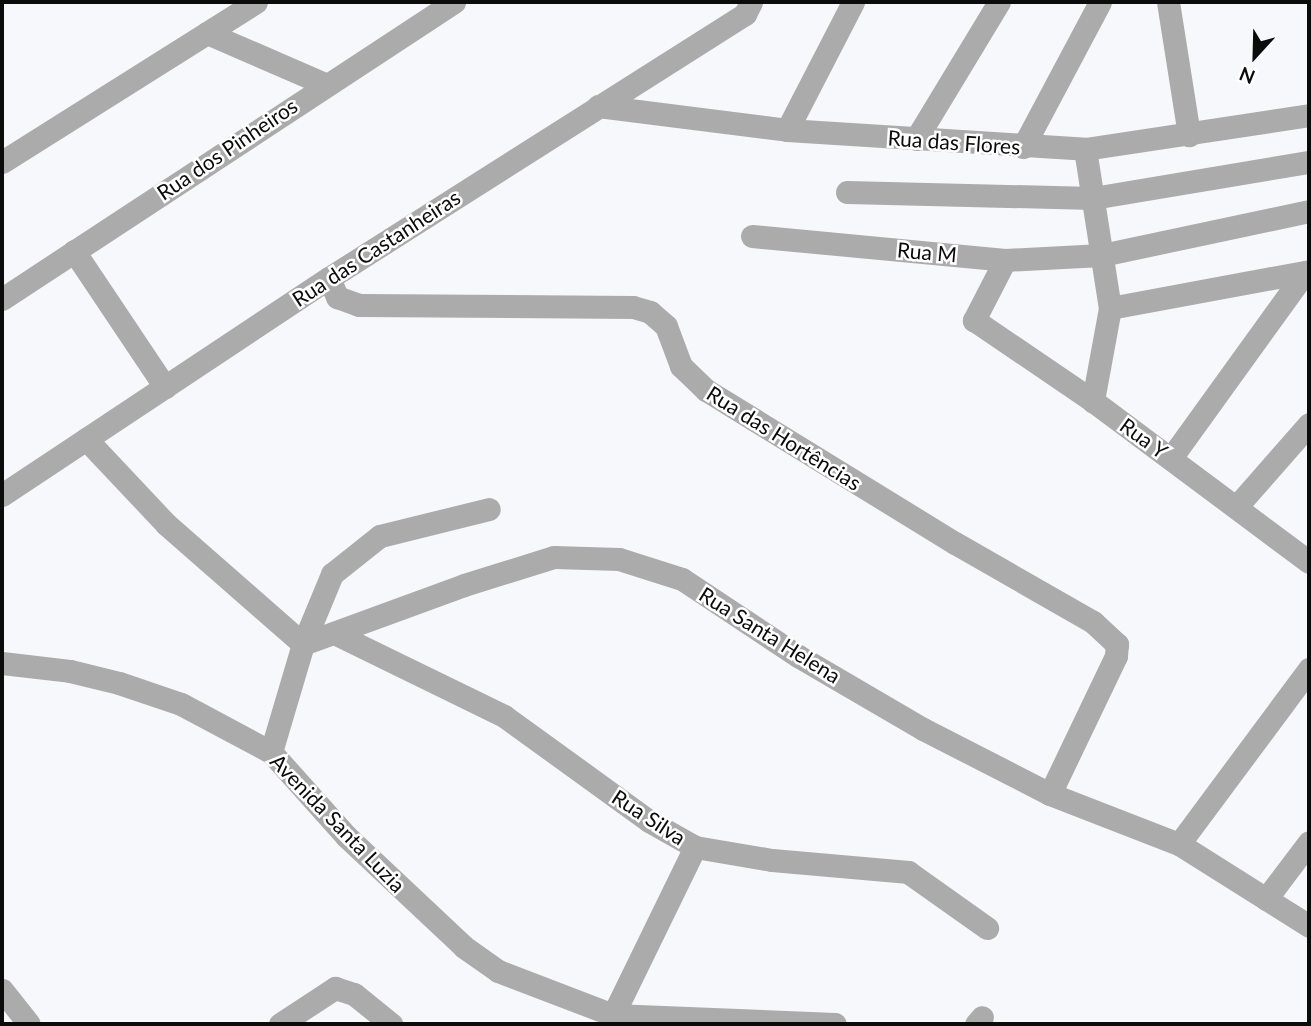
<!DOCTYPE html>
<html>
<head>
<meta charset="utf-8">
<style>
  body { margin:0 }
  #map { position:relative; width:1311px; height:1026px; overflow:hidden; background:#f6f8fb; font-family:Lato,sans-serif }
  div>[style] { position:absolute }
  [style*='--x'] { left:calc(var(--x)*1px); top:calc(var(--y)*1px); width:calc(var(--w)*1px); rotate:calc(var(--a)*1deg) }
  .minor>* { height:23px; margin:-11.5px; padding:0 11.5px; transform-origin:11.5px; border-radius:11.5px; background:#acabab }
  span { translate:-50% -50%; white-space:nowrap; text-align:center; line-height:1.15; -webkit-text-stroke:5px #fff; paint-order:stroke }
  .street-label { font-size:21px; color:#0b0b0c }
  .frame { position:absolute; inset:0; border:4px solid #0b0b0c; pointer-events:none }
  .north { position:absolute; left:1220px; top:21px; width:70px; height:70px; -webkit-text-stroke:5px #fff; paint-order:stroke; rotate:202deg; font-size:19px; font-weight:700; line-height:28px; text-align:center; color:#0b0b0c }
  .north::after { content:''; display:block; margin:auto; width:24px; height:32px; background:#0b0b0c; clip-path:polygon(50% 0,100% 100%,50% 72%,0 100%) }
</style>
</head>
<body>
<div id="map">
  <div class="minor">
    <div style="--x:1168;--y:2;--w:135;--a:81"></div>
    <div style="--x:207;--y:33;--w:129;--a:23.4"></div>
    <div style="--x:598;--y:106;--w:191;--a:7.2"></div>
    <div style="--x:787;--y:130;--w:299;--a:3.6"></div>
    <div style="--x:1085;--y:149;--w:227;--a:-8.6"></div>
    <div style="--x:787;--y:130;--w:144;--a:-62.7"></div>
    <div style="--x:916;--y:139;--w:160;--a:-58.8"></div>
    <div style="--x:1023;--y:147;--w:164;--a:-62"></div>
    <div style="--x:1085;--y:149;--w:161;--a:81.1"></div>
    <div style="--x:1110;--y:308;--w:95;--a:100.4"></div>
    <div style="--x:2;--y:162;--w:300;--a:-32.2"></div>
    <div style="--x:847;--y:192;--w:246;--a:1.4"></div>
    <div style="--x:1093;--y:198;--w:219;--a:-9.5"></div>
    <div style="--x:752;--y:236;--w:254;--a:5.4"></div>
    <div style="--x:1005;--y:260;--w:97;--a:-3"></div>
    <div style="--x:1102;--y:255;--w:212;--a:-12"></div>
    <div style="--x:74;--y:251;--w:164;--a:56.2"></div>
    <div style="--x:1005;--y:260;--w:68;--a:117.3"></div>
    <div style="--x:974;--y:320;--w:144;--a:34.2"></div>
    <div style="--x:1093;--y:401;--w:269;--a:36.7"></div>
    <div style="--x:329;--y:278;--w:21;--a:67"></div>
    <div style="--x:337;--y:297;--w:23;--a:20"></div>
    <div style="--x:359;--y:305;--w:274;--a:0.4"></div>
    <div style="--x:633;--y:307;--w:18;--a:16"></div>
    <div style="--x:650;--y:312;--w:21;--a:41"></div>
    <div style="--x:666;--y:326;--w:43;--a:69.4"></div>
    <div style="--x:681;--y:366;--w:35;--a:44"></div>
    <div style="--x:706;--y:390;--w:292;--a:31.6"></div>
    <div style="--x:955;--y:543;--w:159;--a:29.8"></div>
    <div style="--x:1093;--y:622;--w:33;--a:43"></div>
    <div style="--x:1117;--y:644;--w:12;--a:95"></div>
    <div style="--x:1116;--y:656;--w:153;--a:115.6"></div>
    <div style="--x:2;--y:299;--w:541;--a:-33.31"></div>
    <div style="--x:1110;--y:308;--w:202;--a:-10.5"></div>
    <div style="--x:86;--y:439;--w:117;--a:46.7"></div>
    <div style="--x:166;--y:524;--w:182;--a:41.2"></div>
    <div style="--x:303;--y:644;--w:76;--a:-67.5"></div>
    <div style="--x:332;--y:574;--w:61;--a:-38.4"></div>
    <div style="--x:380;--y:536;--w:112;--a:-13.9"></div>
    <div style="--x:1171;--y:458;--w:229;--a:-54.2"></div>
    <div style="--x:2;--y:495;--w:392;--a:-33.6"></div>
    <div style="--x:329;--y:278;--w:493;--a:-32.4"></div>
    <div style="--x:745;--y:14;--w:13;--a:-63"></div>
    <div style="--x:1237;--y:506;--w:109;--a:-48.7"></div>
    <div style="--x:334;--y:633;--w:189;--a:26"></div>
    <div style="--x:504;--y:716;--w:179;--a:35.9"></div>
    <div style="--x:649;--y:821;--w:53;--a:29.5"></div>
    <div style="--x:695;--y:847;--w:78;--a:9.6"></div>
    <div style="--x:772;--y:860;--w:137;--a:5"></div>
    <div style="--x:908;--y:872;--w:97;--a:35.3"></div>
    <div style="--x:2;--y:663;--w:68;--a:6.7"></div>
    <div style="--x:70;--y:671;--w:50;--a:13.8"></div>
    <div style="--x:119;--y:683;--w:65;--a:18.7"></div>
    <div style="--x:181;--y:704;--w:102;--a:28.1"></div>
    <div style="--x:271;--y:752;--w:113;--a:48.2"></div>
    <div style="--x:346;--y:836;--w:162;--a:43.2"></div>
    <div style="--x:464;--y:947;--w:42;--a:35.2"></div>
    <div style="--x:498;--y:971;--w:123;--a:20.9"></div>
    <div style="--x:613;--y:1015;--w:222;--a:2.3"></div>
    <div style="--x:271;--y:752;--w:113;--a:-73.5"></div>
    <div style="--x:303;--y:644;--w:171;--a:-20.1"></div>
    <div style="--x:464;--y:585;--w:94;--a:-17.3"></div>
    <div style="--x:554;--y:557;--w:65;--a:1.8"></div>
    <div style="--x:619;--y:559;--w:66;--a:17.6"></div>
    <div style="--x:682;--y:579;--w:139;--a:33.6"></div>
    <div style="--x:798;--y:656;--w:145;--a:30.3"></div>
    <div style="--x:923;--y:729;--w:143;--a:27.1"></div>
    <div style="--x:1050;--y:794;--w:138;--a:21.2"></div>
    <div style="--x:1179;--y:844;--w:154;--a:32.2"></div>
    <div style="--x:1179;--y:844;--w:218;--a:-53.4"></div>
    <div style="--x:1266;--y:899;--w:71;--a:-53"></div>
    <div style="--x:2;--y:990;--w:43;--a:51.5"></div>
    <div style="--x:613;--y:1015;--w:187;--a:-64"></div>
    <div style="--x:280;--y:1024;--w:66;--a:-33.2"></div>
    <div style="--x:335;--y:988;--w:20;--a:18"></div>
    <div style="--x:354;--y:994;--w:48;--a:39"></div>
    <div style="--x:976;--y:1024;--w:9;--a:-49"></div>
  </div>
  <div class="street-label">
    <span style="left:954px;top:142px;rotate:4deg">Rua das Flores</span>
    <span style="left:227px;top:149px;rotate:-34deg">Rua dos Pinheiros</span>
    <span style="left:376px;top:248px;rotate:-33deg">Rua das Castanheiras</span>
    <span style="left:927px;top:252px;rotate:5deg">Rua M</span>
    <span style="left:784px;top:438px;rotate:32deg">Rua das Hortências</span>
    <span style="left:1144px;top:438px;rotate:36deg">Rua Y</span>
    <span style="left:770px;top:635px;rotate:32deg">Rua Santa Helena</span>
    <span style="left:649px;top:817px;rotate:33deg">Rua Silva</span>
    <span style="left:338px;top:823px;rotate:46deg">Avenida Santa Luzia</span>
  </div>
  <div class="frame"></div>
  <div class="north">N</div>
</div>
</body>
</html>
